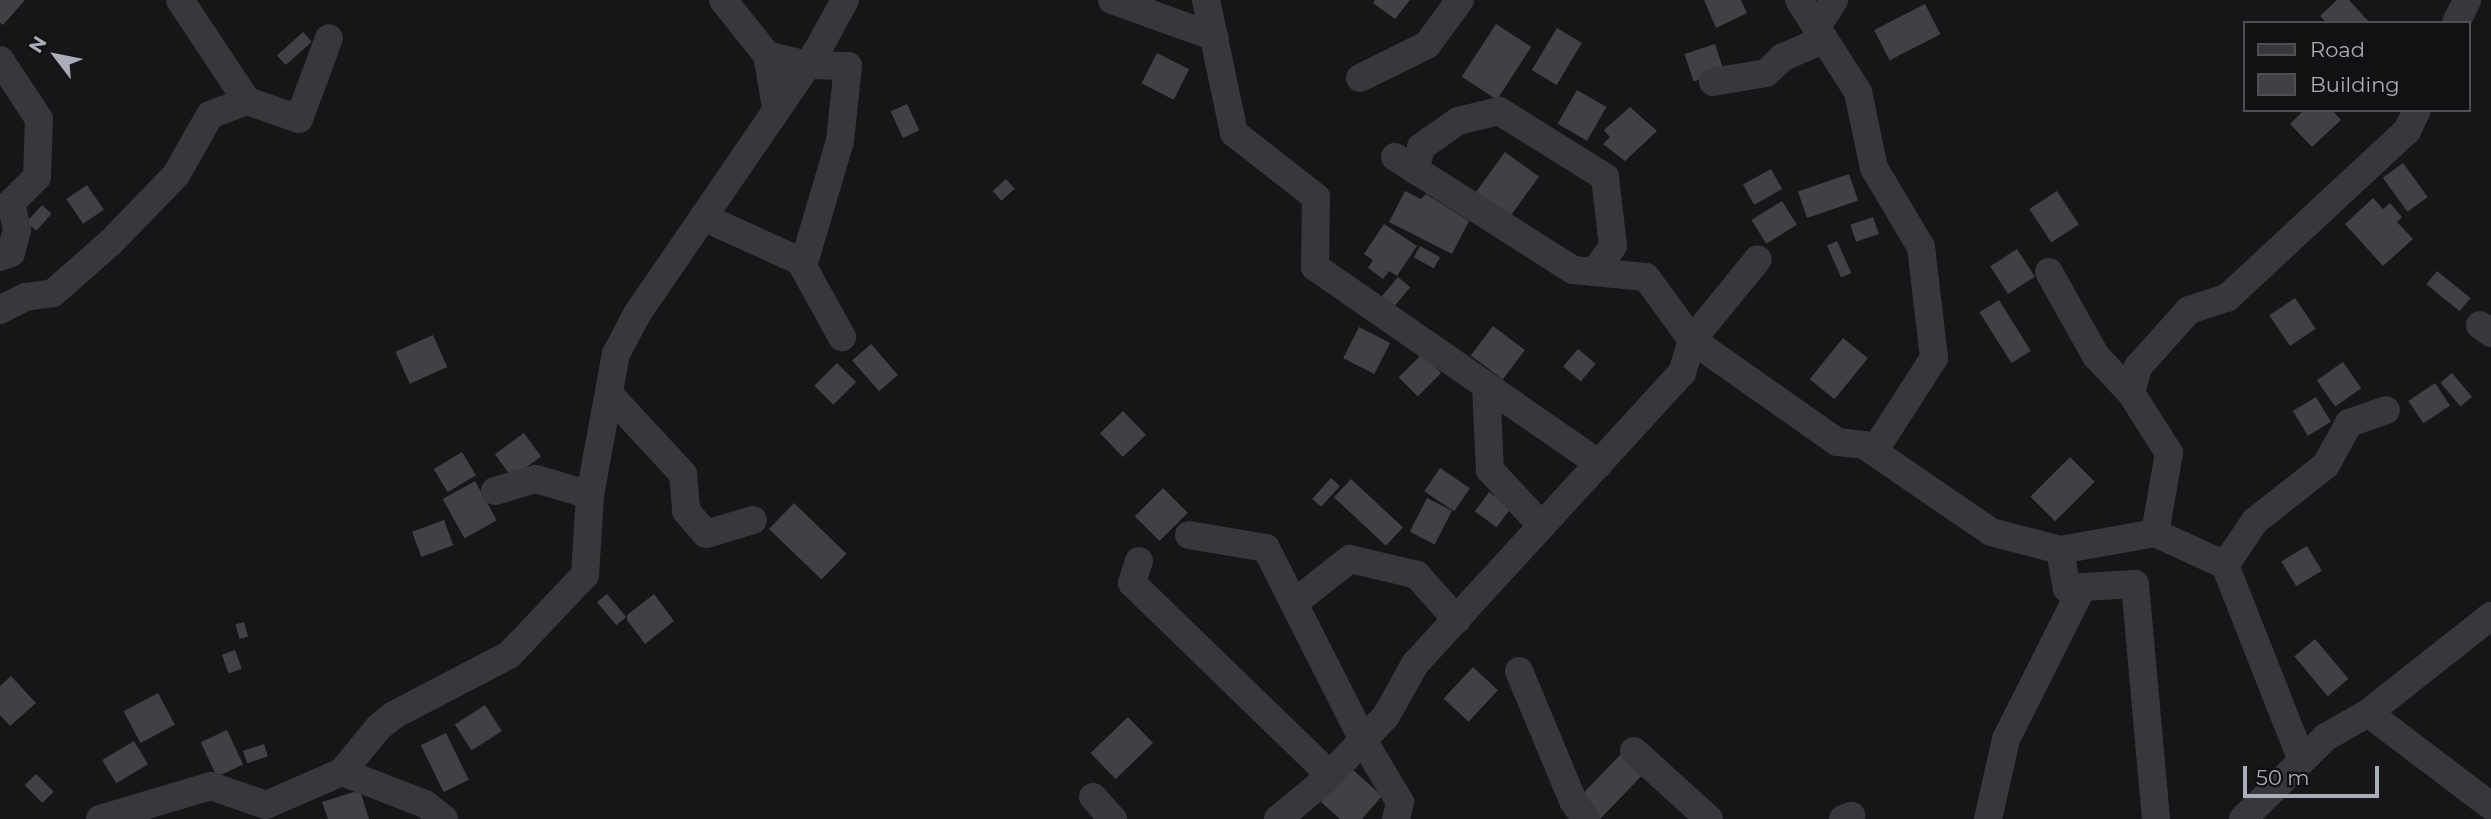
<!DOCTYPE html>
<html>
<head>
<meta charset="utf-8">
<style>
  body { margin:0 }
  #map { position:relative; width:2491px; height:819px; overflow:hidden; background:#161618; font-family:Montserrat,sans-serif }
  div>[style] { position:absolute }
  [style*='--x'] { left:calc(var(--x)*1px); top:calc(var(--y)*1px); width:calc(var(--w)*1px); rotate:calc(var(--a)*1deg) }
  .building>* { inset:0; background:#404145; transform-origin:0 0 }
  .minor>* { height:28px; margin:-14px; padding:0 14px; transform-origin:14px; border-radius:14px; background:#37383d }
  span { translate:-50% -50%; white-space:nowrap; text-align:center; line-height:1.15; -webkit-text-stroke:7px #111113; paint-order:stroke }
  .legend { position:absolute; left:2243px; top:21px; width:228px; height:91px; box-sizing:border-box; background:#111113; border:2px solid #4d4f55; margin:0; padding:9px 12px; list-style:none; font-size:21px; color:#a8adb8 }
  .legend li { display:flex; align-items:center; gap:14px; height:35px }
  .legend b { width:35px; border:2px solid #4d4f55 }
  .north { position:absolute; left:21px; top:21px; width:70px; height:70px; -webkit-text-stroke:5px #111113; paint-order:stroke; rotate:302deg; font-size:19px; font-weight:700; line-height:28px; text-align:center; color:#a8adb8 }
  .north::after { content:''; display:block; margin:auto; width:24px; height:32px; background:#a8adb8; clip-path:polygon(50% 0,100% 100%,50% 72%,0 100%) }
  .scale { position:absolute; left:2243px; top:766px; width:136px; height:32px; box-sizing:border-box; border:4px solid #a8adb8; border-top:0; padding-left:9px; font-size:21px; line-height:24px; white-space:nowrap; color:#a8adb8; -webkit-text-stroke:5px #111113; paint-order:stroke }
</style>
</head>
<body>
<div id="map">
  <div class="building">
    <div style="clip-path:polygon(0 0,25px 0,3px 25px,0 23px)"></div>
    <div style="clip-path:polygon(1375px 0,1410px 0,1395px 19px,1373px 3px)"></div>
    <div style="clip-path:polygon(1704px 0,1741px 0,1747px 13px,1716px 28px)"></div>
    <div style="clip-path:polygon(2337px 0,2349px 0,2370px 23px,2327px 23px,2320px 16px)"></div>
    <div style="left:1925px;top:4px;width:34px;height:57px;rotate:63deg"></div>
    <div style="left:1496px;top:24px;width:42px;height:63px;rotate:33deg"></div>
    <div style="left:1557px;top:28px;width:29px;height:49px;rotate:31deg"></div>
    <div style="left:303px;top:32px;width:13px;height:35px;rotate:48deg"></div>
    <div style="left:1715px;top:44px;width:29px;height:32px;rotate:72deg"></div>
    <div style="left:1157px;top:53px;width:36px;height:34px;rotate:27deg"></div>
    <div style="left:1577px;top:90px;width:34px;height:39px;rotate:30deg"></div>
    <div style="left:907px;top:104px;width:29px;height:18px;rotate:65deg"></div>
    <div style="clip-path:polygon(1630px 107px,1657px 131px,1625px 161px,1603px 144px,1610px 137px,1604px 130px)"></div>
    <div style="clip-path:polygon(2304px 110px,2332px 110px,2341px 120px,2312px 147px,2290px 124px)"></div>
    <div style="left:1505px;top:152px;width:42px;height:50px;rotate:36deg"></div>
    <div style="left:2403px;top:163px;width:42px;height:25px;rotate:54deg"></div>
    <div style="left:1771px;top:169px;width:23px;height:32px;rotate:61deg"></div>
    <div style="left:1849px;top:174px;width:28px;height:54px;rotate:71deg"></div>
    <div style="left:1006px;top:179px;width:13px;height:18px;rotate:48deg"></div>
    <div style="left:87px;top:185px;width:30px;height:25px;rotate:56deg"></div>
    <div style="clip-path:polygon(1405px 191px,1421px 199px,1426px 194px,1469px 221px,1452px 254px,1389px 222px)"></div>
    <div style="left:2057px;top:191px;width:40px;height:33px;rotate:57deg"></div>
    <div style="clip-path:polygon(2373px 198px,2383px 209px,2390px 203px,2402px 217px,2397px 222px,2413px 239px,2383px 266px,2345px 224px)"></div>
    <div style="left:1782px;top:201px;width:28px;height:36px;rotate:58deg"></div>
    <div style="left:42px;top:205px;width:13px;height:23px;rotate:42deg"></div>
    <div style="left:1873px;top:217px;width:18px;height:24px;rotate:71deg"></div>
    <div style="clip-path:polygon(1384px 224px,1417px 246px,1397px 276px,1389px 271px,1383px 279px,1368px 268px,1373px 260px,1364px 254px)"></div>
    <div style="left:1837px;top:241px;width:35px;height:11px;rotate:66deg"></div>
    <div style="left:1420px;top:246px;width:23px;height:13px;rotate:29deg"></div>
    <div style="left:2017px;top:249px;width:33px;height:32px;rotate:57deg"></div>
    <div style="left:2437px;top:271px;width:43px;height:17px;rotate:39deg"></div>
    <div style="left:1398px;top:277px;width:16px;height:35px;rotate:40deg"></div>
    <div style="left:2295px;top:298px;width:37px;height:31px;rotate:56deg"></div>
    <div style="left:1999px;top:300px;width:60px;height:23px;rotate:58deg"></div>
    <div style="left:1493px;top:326px;width:40px;height:37px;rotate:37deg"></div>
    <div style="left:1359px;top:327px;width:35px;height:35px;rotate:27deg"></div>
    <div style="left:433px;top:335px;width:35px;height:41px;rotate:66deg"></div>
    <div style="left:1843px;top:338px;width:32px;height:53px;rotate:39deg"></div>
    <div style="left:871px;top:344px;width:41px;height:25px;rotate:49deg"></div>
    <div style="left:1578px;top:349px;width:23px;height:23px;rotate:40deg"></div>
    <div style="left:1422px;top:354px;width:27px;height:33px;rotate:45deg"></div>
    <div style="left:2343px;top:362px;width:32px;height:32px;rotate:55deg"></div>
    <div style="left:837px;top:363px;width:27px;height:32px;rotate:45deg"></div>
    <div style="left:2452px;top:373px;width:31px;height:15px;rotate:50deg"></div>
    <div style="left:2435px;top:383px;width:27px;height:32px;rotate:56deg"></div>
    <div style="left:2316px;top:397px;width:29px;height:27px;rotate:59deg"></div>
    <div style="left:1123px;top:411px;width:33px;height:32px;rotate:46deg"></div>
    <div style="left:524px;top:433px;width:29px;height:36px;rotate:54deg"></div>
    <div style="left:462px;top:452px;width:27px;height:33px;rotate:59deg"></div>
    <div style="left:2070px;top:457px;width:35px;height:56px;rotate:45deg"></div>
    <div style="left:1440px;top:468px;width:36px;height:28px;rotate:34deg"></div>
    <div style="left:1331px;top:478px;width:12px;height:28px;rotate:42deg"></div>
    <div style="left:1351px;top:479px;width:71px;height:25px;rotate:43deg"></div>
    <div style="left:475px;top:481px;width:45px;height:37px;rotate:61deg"></div>
    <div style="left:1163px;top:488px;width:35px;height:40px;rotate:45deg"></div>
    <div style="left:1489px;top:492px;width:27px;height:24px;rotate:36deg"></div>
    <div style="left:1427px;top:498px;width:28px;height:38px;rotate:27deg"></div>
    <div style="left:794px;top:503px;width:73px;height:36px;rotate:44deg"></div>
    <div style="left:444px;top:520px;width:27px;height:34px;rotate:70deg"></div>
    <div style="left:2307px;top:546px;width:29px;height:30px;rotate:59deg"></div>
    <div style="left:607px;top:594px;width:30px;height:13px;rotate:50deg"></div>
    <div style="clip-path:polygon(654px 594px,674px 621px,645px 644px,627px 620px,627px 615px)"></div>
    <div style="left:244px;top:622px;width:15px;height:9px;rotate:74deg"></div>
    <div style="left:2315px;top:639px;width:52px;height:27px;rotate:50deg"></div>
    <div style="left:235px;top:650px;width:20px;height:14px;rotate:70deg"></div>
    <div style="left:1473px;top:667px;width:34px;height:43px;rotate:43deg"></div>
    <div style="clip-path:polygon(11px 676px,36px 703px,10px 726px,0 715px,0 686px)"></div>
    <div style="left:158px;top:693px;width:36px;height:39px;rotate:62deg"></div>
    <div style="left:485px;top:705px;width:31px;height:36px;rotate:57deg"></div>
    <div style="left:1128px;top:717px;width:36px;height:52px;rotate:46deg"></div>
    <div style="left:227px;top:730px;width:38px;height:29px;rotate:65deg"></div>
    <div style="left:446px;top:733px;width:52px;height:28px;rotate:64deg"></div>
    <div style="left:134px;top:741px;width:27px;height:37px;rotate:59deg"></div>
    <div style="left:264px;top:744px;width:13px;height:22px;rotate:72deg"></div>
    <div style="left:1623px;top:752px;width:30px;height:64px;rotate:44deg"></div>
    <div style="clip-path:polygon(1351px 768px,1382px 796px,1362px 819px,1340px 819px,1321px 802px)"></div>
    <div style="left:36px;top:774px;width:25px;height:16px;rotate:45deg"></div>
    <div style="clip-path:polygon(360px 790px,369px 819px,328px 819px,322px 802px)"></div>
  </div>
  <div class="minor">
    <div style="--x:180;--y:0;--w:121;--a:56.4"></div>
    <div style="--x:247;--y:101;--w:55;--a:19.1"></div>
    <div style="--x:299;--y:119;--w:86;--a:-69.7"></div>
    <div style="--x:723;--y:0;--w:70;--a:51.3"></div>
    <div style="--x:767;--y:55;--w:53;--a:80.2"></div>
    <div style="--x:1112;--y:0;--w:109;--a:19.8"></div>
    <div style="--x:1206;--y:0;--w:136;--a:78.1"></div>
    <div style="--x:1234;--y:133;--w:104;--a:38"></div>
    <div style="--x:1316;--y:197;--w:70;--a:90.8"></div>
    <div style="--x:1315;--y:267;--w:346;--a:34.7"></div>
    <div style="--x:1799;--y:0;--w:109;--a:57.3"></div>
    <div style="--x:1858;--y:92;--w:78;--a:78.1"></div>
    <div style="--x:1874;--y:168;--w:92;--a:59.3"></div>
    <div style="--x:1921;--y:247;--w:112;--a:83.3"></div>
    <div style="--x:1934;--y:358;--w:111;--a:122.8"></div>
    <div style="--x:2456;--y:23;--w:25;--a:-64"></div>
    <div style="--x:1816;--y:28;--w:33;--a:-57"></div>
    <div style="--x:767;--y:55;--w:41;--a:14"></div>
    <div style="--x:807;--y:65;--w:41;--a:1.4"></div>
    <div style="--x:848;--y:66;--w:75;--a:96.1"></div>
    <div style="--x:840;--y:141;--w:130;--a:106.5"></div>
    <div style="--x:0;--y:60;--w:71;--a:56.5"></div>
    <div style="--x:39;--y:119;--w:58;--a:92"></div>
    <div style="--x:37;--y:177;--w:37;--a:135"></div>
    <div style="--x:11;--y:203;--w:28;--a:77"></div>
    <div style="--x:17;--y:230;--w:24;--a:105"></div>
    <div style="--x:11;--y:253;--w:12;--a:160"></div>
    <div style="--x:1360;--y:78;--w:75;--a:-26.2"></div>
    <div style="--x:1427;--y:45;--w:56;--a:-53.7"></div>
    <div style="--x:1713;--y:82;--w:54;--a:-9.6"></div>
    <div style="--x:1766;--y:73;--w:23;--a:-43"></div>
    <div style="--x:1783;--y:57;--w:43;--a:-23"></div>
    <div style="--x:1395;--y:157;--w:211;--a:32.4"></div>
    <div style="--x:1573;--y:270;--w:73;--a:5.5"></div>
    <div style="--x:1646;--y:277;--w:78;--a:53.9"></div>
    <div style="--x:1692;--y:340;--w:177;--a:35.1"></div>
    <div style="--x:1837;--y:442;--w:27;--a:6"></div>
    <div style="--x:1864;--y:445;--w:154;--a:34.4"></div>
    <div style="--x:1991;--y:532;--w:71;--a:14.6"></div>
    <div style="--x:2060;--y:550;--w:39;--a:80"></div>
    <div style="--x:2067;--y:588;--w:68;--a:-3.4"></div>
    <div style="--x:2135;--y:584;--w:236;--a:84.9"></div>
    <div style="--x:1415;--y:170;--w:24;--a:-75"></div>
    <div style="--x:1421;--y:147;--w:45;--a:-35.1"></div>
    <div style="--x:1458;--y:121;--w:42;--a:-13.7"></div>
    <div style="--x:1499;--y:111;--w:125;--a:31.9"></div>
    <div style="--x:1605;--y:177;--w:69;--a:83.4"></div>
    <div style="--x:1613;--y:246;--w:32;--a:125"></div>
    <div style="--x:703;--y:217;--w:107;--a:24.4"></div>
    <div style="--x:800;--y:261;--w:87;--a:61.1"></div>
    <div style="--x:2049;--y:272;--w:96;--a:60.8"></div>
    <div style="--x:2096;--y:356;--w:51;--a:46.6"></div>
    <div style="--x:2131;--y:393;--w:71;--a:57.7"></div>
    <div style="--x:2169;--y:453;--w:81;--a:99.9"></div>
    <div style="--x:0;--y:310;--w:29;--a:-27"></div>
    <div style="--x:26;--y:297;--w:27;--a:-8"></div>
    <div style="--x:53;--y:293;--w:77;--a:-41.3"></div>
    <div style="--x:111;--y:242;--w:93;--a:-45.9"></div>
    <div style="--x:176;--y:175;--w:69;--a:-60.5"></div>
    <div style="--x:210;--y:115;--w:40;--a:-21"></div>
    <div style="--x:2480;--y:325;--w:14;--a:36"></div>
    <div style="--x:1486;--y:386;--w:84;--a:87.3"></div>
    <div style="--x:1490;--y:470;--w:76;--a:47.1"></div>
    <div style="--x:2131;--y:393;--w:27;--a:-75"></div>
    <div style="--x:2138;--y:367;--w:76;--a:-48.2"></div>
    <div style="--x:2189;--y:310;--w:40;--a:-18"></div>
    <div style="--x:2227;--y:298;--w:246;--a:-42.9"></div>
    <div style="--x:2407;--y:131;--w:23;--a:-65"></div>
    <div style="--x:609;--y:394;--w:109;--a:47.2"></div>
    <div style="--x:683;--y:474;--w:37;--a:85"></div>
    <div style="--x:686;--y:511;--w:30;--a:49"></div>
    <div style="--x:706;--y:534;--w:49;--a:-16.6"></div>
    <div style="--x:495;--y:491;--w:43;--a:-16.3"></div>
    <div style="--x:536;--y:479;--w:56;--a:16.5"></div>
    <div style="--x:1189;--y:535;--w:78;--a:9.6"></div>
    <div style="--x:1266;--y:548;--w:215;--a:63.2"></div>
    <div style="--x:1363;--y:740;--w:72;--a:59.2"></div>
    <div style="--x:1400;--y:802;--w:17;--a:103"></div>
    <div style="--x:2060;--y:550;--w:97;--a:-10.1"></div>
    <div style="--x:2155;--y:533;--w:77;--a:24.6"></div>
    <div style="--x:1139;--y:561;--w:23;--a:108"></div>
    <div style="--x:1132;--y:583;--w:276;--a:44.1"></div>
    <div style="--x:1294;--y:603;--w:71;--a:-38.2"></div>
    <div style="--x:1350;--y:559;--w:69;--a:13.4"></div>
    <div style="--x:1417;--y:575;--w:60;--a:48.4"></div>
    <div style="--x:1519;--y:671;--w:141;--a:67.4"></div>
    <div style="--x:1573;--y:801;--w:22;--a:54"></div>
    <div style="--x:2368;--y:713;--w:154;--a:37.1"></div>
    <div style="--x:1634;--y:751;--w:101;--a:42.2"></div>
    <div style="--x:2301;--y:758;--w:207;--a:-111.5"></div>
    <div style="--x:2225;--y:565;--w:53;--a:-55.7"></div>
    <div style="--x:2255;--y:521;--w:90;--a:-38.3"></div>
    <div style="--x:2326;--y:465;--w:48;--a:-61.3"></div>
    <div style="--x:2349;--y:423;--w:39;--a:-19"></div>
    <div style="--x:342;--y:772;--w:89;--a:21.1"></div>
    <div style="--x:425;--y:804;--w:24;--a:38"></div>
    <div style="--x:1093;--y:797;--w:30;--a:48"></div>
    <div style="--x:100;--y:819;--w:116;--a:-16.6"></div>
    <div style="--x:211;--y:786;--w:58;--a:19.1"></div>
    <div style="--x:266;--y:805;--w:83;--a:-23.5"></div>
    <div style="--x:342;--y:772;--w:58;--a:-50.6"></div>
    <div style="--x:379;--y:727;--w:19;--a:-39"></div>
    <div style="--x:394;--y:715;--w:130;--a:-27.6"></div>
    <div style="--x:509;--y:655;--w:110;--a:-46.5"></div>
    <div style="--x:585;--y:575;--w:80;--a:-86.4"></div>
    <div style="--x:590;--y:495;--w:143;--a:-79.6"></div>
    <div style="--x:616;--y:354;--w:45;--a:-62.3"></div>
    <div style="--x:637;--y:314;--w:316;--a:-55.6"></div>
    <div style="--x:816;--y:53;--w:60;--a:-61.3"></div>
    <div style="--x:1278;--y:819;--w:60;--a:-39.6"></div>
    <div style="--x:1324;--y:781;--w:90;--a:-46.4"></div>
    <div style="--x:1386;--y:716;--w:60;--a:-60.9"></div>
    <div style="--x:1415;--y:664;--w:395;--a:-47.5"></div>
    <div style="--x:1682;--y:373;--w:34;--a:-73"></div>
    <div style="--x:1692;--y:340;--w:104;--a:-50.8"></div>
    <div style="--x:1843;--y:819;--w:9;--a:-21"></div>
    <div style="--x:1988;--y:819;--w:82;--a:-77.3"></div>
    <div style="--x:2006;--y:739;--w:169;--a:-63.3"></div>
    <div style="--x:2243;--y:819;--w:117;--a:-44.7"></div>
    <div style="--x:2326;--y:737;--w:48;--a:-29.7"></div>
    <div style="--x:2368;--y:713;--w:157;--a:-38.3"></div>
  </div>
  <ul class="legend">
  <li><b style="height:9px;background:#37383d"></b>Road</li>
  <li><b style="height:19px;background:#404145"></b>Building</li>
  </ul>
  <div class="north">N</div>
  <div class="scale">50 m</div>
</div>
</body>
</html>
